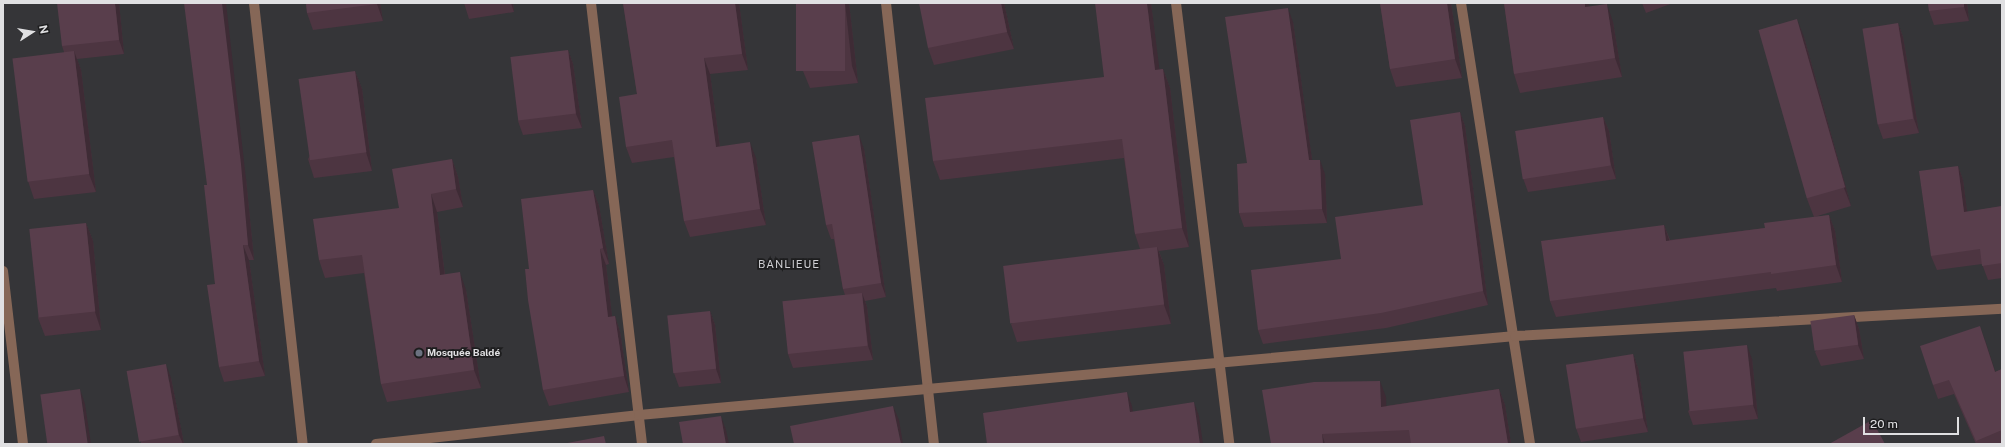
<!DOCTYPE html>
<html>
<head>
<meta charset="utf-8">
<style>
  body { margin:0 }
  #map { position:relative; width:2005px; height:447px; overflow:hidden; background:#353538; font-family:"Public Sans",sans-serif }
  div>[style] { position:absolute }
  [style*='--x'] { left:calc(var(--x)*1px); top:calc(var(--y)*1px); width:calc(var(--w)*1px); rotate:calc(var(--a)*1deg) }
  .minor>* { height:10px; margin:-5px; padding:0 5px; transform-origin:5px; border-radius:5px; background:#866757 }
  .wall>* { inset:0; background:#4d3541 }
  .shaded-wall>* { inset:0; background:#3e2b35 }
  .building>* { inset:0; background:#593e4c; transform-origin:0 0 }
  .dots>* { width:11px; height:11px; translate:-50% -50%; box-sizing:border-box; border:2px solid #1d1d1e; border-radius:50% }
  span { translate:-50% -50%; white-space:nowrap; text-align:center; line-height:1.15; -webkit-text-stroke:3.5px #1d1d1e; paint-order:stroke }
  .poi-label { font-size:10px; color:#e0e0e2; font-weight:700 }
  .left { translate:0 -50%; text-align:left }
  .neighbourhood-label { font-size:11px; color:#ceced2; letter-spacing:1px }
  .frame { position:absolute; inset:0; border:4px solid #e0e0e2; pointer-events:none }
  .north { position:absolute; left:12px; top:12px; width:40px; height:40px; -webkit-text-stroke:3px #1d1d1e; paint-order:stroke; rotate:78deg; font-size:11px; font-weight:700; line-height:16px; text-align:center; color:#e0e0e2 }
  .north::after { content:''; display:block; margin:auto; width:14px; height:18px; background:#e0e0e2; clip-path:polygon(50% 0,100% 100%,50% 72%,0 100%) }
  .scale { position:absolute; left:1863px; top:417px; width:96px; height:18px; box-sizing:border-box; border:2px solid #e0e0e2; border-top:0; padding-left:5px; font-size:12px; line-height:14px; white-space:nowrap; color:#e0e0e2; -webkit-text-stroke:3px #1d1d1e; paint-order:stroke }
</style>
</head>
<body>
<div id="map">
  <div class="minor">
    <div style="--x:254;--y:3;--w:444;--a:83.7"></div>
    <div style="--x:591;--y:3;--w:444;--a:83.4"></div>
    <div style="--x:886;--y:3;--w:444;--a:83.8"></div>
    <div style="--x:1176;--y:3;--w:444;--a:83.1"></div>
    <div style="--x:1461;--y:3;--w:446;--a:81.1"></div>
    <div style="--x:3;--y:271;--w:174;--a:83.4"></div>
    <div style="--x:376;--y:444;--w:265;--a:-6.3"></div>
    <div style="--x:639;--y:415;--w:880;--a:-5.15"></div>
    <div style="--x:1515;--y:336;--w:488;--a:-3.2"></div>
  </div>
  <div class="wall">
    <div style="clip-path:polygon(119px 3px,124px 54px,77px 59px,81px 70px,96px 192px,34px 199px,28px 181px,64px 52px,62px 46px)"></div>
    <div style="clip-path:polygon(306px 3px,380px 3px,383px 21px,313px 30px,307px 13px)"></div>
    <div style="clip-path:polygon(464px 3px,513px 3px,514px 12px,469px 19px)"></div>
    <div style="clip-path:polygon(623px 3px,739px 3px,748px 70px,710px 74px,720px 147px,756px 158px,766px 225px,690px 237px,684px 221px,674px 157px,632px 163px,626px 147px,637px 94px)"></div>
    <div style="clip-path:polygon(796px 3px,849px 3px,858px 83px,810px 88px,803px 71px)"></div>
    <div style="clip-path:polygon(1004px 3px,1014px 49px,934px 65px,928px 48px)"></div>
    <div style="clip-path:polygon(1151px 3px,1159px 70px,1163px 69px,1170px 88px,1189px 247px,1159px 251px,1164px 265px,1171px 324px,1017px 342px,1011px 324px,1140px 249px,1135px 234px,1124px 158px,940px 180px,933px 161px,1104px 77px)"></div>
    <div style="clip-path:polygon(1380px 3px,1451px 3px,1462px 78px,1396px 87px,1390px 69px)"></div>
    <div style="clip-path:polygon(1504px 3px,1589px 3px,1589px 7px,1613px 22px,1622px 77px,1520px 93px,1514px 74px)"></div>
    <div style="clip-path:polygon(1642px 3px,1673px 3px,1646px 13px)"></div>
    <div style="clip-path:polygon(1928px 3px,1967px 3px,1969px 21px,1934px 25px,1929px 11px)"></div>
    <div style="clip-path:polygon(1293px 22px,1312px 160px,1325px 174px,1327px 223px,1244px 227px,1239px 213px,1247px 163px)"></div>
    <div style="clip-path:polygon(1898px 23px,1903px 37px,1919px 133px,1883px 139px,1878px 125px)"></div>
    <div style="clip-path:polygon(1804px 37px,1851px 206px,1814px 217px,1829px 215px,1835px 231px,1842px 282px,1777px 291px,1776px 288px,1556px 317px,1550px 301px,1664px 225px,1670px 240px,1765px 228px,1814px 217px,1807px 199px)"></div>
    <div style="clip-path:polygon(568px 50px,573px 64px,582px 128px,523px 135px,518px 121px)"></div>
    <div style="clip-path:polygon(355px 71px,362px 89px,372px 171px,314px 178px,308px 159px)"></div>
    <div style="clip-path:polygon(1460px 112px,1465px 126px,1488px 305px,1386px 328px,1263px 344px,1258px 330px,1423px 205px)"></div>
    <div style="clip-path:polygon(1603px 117px,1609px 131px,1616px 179px,1528px 192px,1523px 178px)"></div>
    <div style="clip-path:polygon(864px 149px,886px 297px,865px 301px,867px 307px,873px 360px,793px 368px,788px 354px,845px 295px,843px 289px,834px 239px,831px 239px,826px 225px)"></div>
    <div style="clip-path:polygon(452px 159px,458px 177px,463px 207px,437px 212px,445px 275px,466px 290px,481px 388px,387px 402px,381px 384px,364px 273px,325px 278px,319px 260px,399px 208px)"></div>
    <div style="clip-path:polygon(1958px 166px,1963px 180px,1967px 212px,2002px 206px,2002px 278px,1988px 280px,1982px 264px,1937px 270px,1931px 256px)"></div>
    <div style="clip-path:polygon(246px 179px,254px 260px,249px 260px,265px 376px,224px 382px,219px 367px,215px 284px,207px 185px)"></div>
    <div style="clip-path:polygon(593px 190px,599px 206px,609px 264px,606px 265px,612px 317px,615px 316px,620px 332px,629px 392px,549px 406px,543px 390px,529px 269px)"></div>
    <div style="clip-path:polygon(86px 223px,93px 241px,101px 330px,45px 336px,38px 318px)"></div>
    <div style="clip-path:polygon(710px 311px,715px 325px,721px 383px,679px 387px,674px 373px)"></div>
    <div style="clip-path:polygon(1854px 315px,1859px 329px,1864px 359px,1821px 366px,1815px 352px)"></div>
    <div style="clip-path:polygon(1985px 340px,1995px 372px,2002px 369px,2002px 444px,1976px 444px,1954px 394px,1938px 399px,1933px 385px)"></div>
    <div style="clip-path:polygon(1633px 354px,1638px 368px,1648px 432px,1581px 442px,1576px 428px)"></div>
    <div style="clip-path:polygon(1752px 359px,1758px 419px,1693px 425px,1688px 411px)"></div>
    <div style="clip-path:polygon(171px 378px,184px 444px,141px 444px,141px 442px)"></div>
    <div style="clip-path:polygon(1499px 389px,1505px 405px,1511px 444px,1271px 444px,1386px 397px,1386px 406px)"></div>
  </div>
  <div class="shaded-wall">
    <div style="clip-path:polygon(115px 3px,119px 3px,124px 54px,119px 40px)"></div>
    <div style="clip-path:polygon(222px 3px,226px 3px,246px 179px,254px 260px,248px 245px)"></div>
    <div style="clip-path:polygon(376px 3px,380px 3px,383px 21px,377px 4px)"></div>
    <div style="clip-path:polygon(511px 3px,513px 3px,514px 12px)"></div>
    <div style="clip-path:polygon(735px 3px,739px 3px,748px 70px,742px 54px)"></div>
    <div style="clip-path:polygon(845px 3px,849px 3px,858px 83px,852px 66px)"></div>
    <div style="clip-path:polygon(1001px 3px,1004px 3px,1014px 49px,1007px 32px)"></div>
    <div style="clip-path:polygon(1147px 3px,1151px 3px,1162px 89px,1155px 70px)"></div>
    <div style="clip-path:polygon(1447px 3px,1451px 3px,1462px 78px,1455px 59px)"></div>
    <div style="clip-path:polygon(1585px 3px,1589px 3px,1592px 26px,1585px 7px)"></div>
    <div style="clip-path:polygon(1964px 3px,1967px 3px,1969px 21px,1964px 7px)"></div>
    <div style="clip-path:polygon(1607px 4px,1613px 22px,1622px 77px,1615px 58px)"></div>
    <div style="clip-path:polygon(1288px 8px,1293px 22px,1314px 174px,1309px 160px)"></div>
    <div style="clip-path:polygon(1797px 19px,1804px 37px,1851px 206px,1844px 188px)"></div>
    <div style="clip-path:polygon(1898px 23px,1903px 37px,1919px 133px,1914px 119px)"></div>
    <div style="clip-path:polygon(568px 50px,573px 64px,582px 128px,576px 114px)"></div>
    <div style="clip-path:polygon(74px 51px,81px 70px,96px 192px,89px 174px)"></div>
    <div style="clip-path:polygon(704px 58px,710px 74px,722px 163px,716px 147px)"></div>
    <div style="clip-path:polygon(1163px 69px,1170px 88px,1189px 247px,1182px 228px)"></div>
    <div style="clip-path:polygon(355px 71px,362px 89px,372px 171px,366px 152px)"></div>
    <div style="clip-path:polygon(1460px 112px,1465px 126px,1488px 305px,1483px 291px)"></div>
    <div style="clip-path:polygon(1603px 117px,1609px 131px,1616px 179px,1611px 165px)"></div>
    <div style="clip-path:polygon(859px 135px,864px 149px,886px 297px,881px 283px)"></div>
    <div style="clip-path:polygon(750px 142px,756px 158px,766px 225px,760px 209px)"></div>
    <div style="clip-path:polygon(452px 159px,458px 177px,463px 207px,456px 189px)"></div>
    <div style="clip-path:polygon(1320px 160px,1325px 174px,1327px 223px,1322px 209px)"></div>
    <div style="clip-path:polygon(1958px 166px,1963px 180px,1969px 226px,1964px 212px)"></div>
    <div style="clip-path:polygon(593px 190px,599px 206px,609px 264px,603px 248px)"></div>
    <div style="clip-path:polygon(431px 194px,437px 212px,447px 293px,440px 275px)"></div>
    <div style="clip-path:polygon(1829px 215px,1835px 231px,1842px 282px,1836px 265px)"></div>
    <div style="clip-path:polygon(86px 223px,93px 241px,101px 330px,95px 312px)"></div>
    <div style="clip-path:polygon(1664px 225px,1670px 242px,1666px 241px)"></div>
    <div style="clip-path:polygon(243px 245px,249px 260px,265px 376px,259px 361px)"></div>
    <div style="clip-path:polygon(1157px 247px,1164px 265px,1171px 324px,1164px 305px)"></div>
    <div style="clip-path:polygon(600px 249px,606px 265px,614px 333px,608px 317px)"></div>
    <div style="clip-path:polygon(460px 272px,466px 290px,481px 388px,474px 370px)"></div>
    <div style="clip-path:polygon(862px 293px,867px 307px,873px 360px,868px 346px)"></div>
    <div style="clip-path:polygon(710px 311px,715px 325px,721px 383px,716px 369px)"></div>
    <div style="clip-path:polygon(1854px 315px,1859px 329px,1864px 359px,1858px 345px)"></div>
    <div style="clip-path:polygon(615px 316px,620px 332px,629px 392px,624px 376px)"></div>
    <div style="clip-path:polygon(1980px 326px,1985px 340px,2000px 386px,1995px 372px)"></div>
    <div style="clip-path:polygon(1747px 345px,1752px 359px,1758px 419px,1753px 405px)"></div>
    <div style="clip-path:polygon(1633px 354px,1638px 368px,1648px 432px,1643px 418px)"></div>
    <div style="clip-path:polygon(166px 364px,171px 378px,184px 444px,183px 444px,179px 435px)"></div>
    <div style="clip-path:polygon(1380px 381px,1386px 397px,1387px 423px,1381px 407px)"></div>
    <div style="clip-path:polygon(80px 389px,85px 404px,91px 444px,88px 444px)"></div>
    <div style="clip-path:polygon(1499px 389px,1505px 405px,1511px 444px,1508px 444px)"></div>
    <div style="clip-path:polygon(1127px 392px,1132px 406px,1135px 426px,1130px 412px)"></div>
    <div style="clip-path:polygon(1194px 402px,1199px 416px,1203px 444px,1200px 444px)"></div>
    <div style="clip-path:polygon(893px 406px,899px 420px,903px 444px,901px 444px)"></div>
    <div style="clip-path:polygon(721px 416px,726px 430px,729px 444px,726px 444px)"></div>
    <div style="clip-path:polygon(1322px 434px,1325px 444px,1323px 444px)"></div>
  </div>
  <div class="building">
    <div style="clip-path:polygon(57px 3px,115px 3px,119px 40px,62px 46px)"></div>
    <div style="clip-path:polygon(184px 3px,222px 3px,241px 164px,248px 245px,243px 245px,259px 361px,219px 367px,207px 285px,215px 284px,204px 185px,207px 185px)"></div>
    <div style="clip-path:polygon(306px 3px,376px 3px,377px 4px,307px 13px)"></div>
    <div style="clip-path:polygon(623px 3px,735px 3px,742px 54px,704px 58px,716px 147px,750px 142px,760px 209px,684px 221px,672px 140px,626px 147px,619px 97px,637px 94px)"></div>
    <div style="left:796px;top:3px;width:49px;height:68px"></div>
    <div style="clip-path:polygon(919px 3px,1001px 3px,1007px 32px,928px 48px)"></div>
    <div style="clip-path:polygon(1095px 3px,1147px 3px,1155px 70px,1163px 69px,1182px 228px,1135px 234px,1122px 139px,933px 161px,925px 98px,1104px 77px)"></div>
    <div style="clip-path:polygon(1380px 3px,1447px 3px,1455px 59px,1390px 69px)"></div>
    <div style="clip-path:polygon(1504px 3px,1585px 3px,1585px 7px,1607px 4px,1615px 58px,1514px 74px)"></div>
    <div style="clip-path:polygon(1928px 3px,1964px 3px,1964px 7px,1929px 11px)"></div>
    <div style="clip-path:polygon(1288px 8px,1309px 160px,1320px 160px,1322px 209px,1239px 213px,1237px 164px,1247px 163px,1225px 17px)"></div>
    <div style="left:1797px;top:19px;width:175px;height:40px;rotate:74deg"></div>
    <div style="left:1898px;top:23px;width:97px;height:36px;rotate:81deg"></div>
    <div style="left:568px;top:50px;width:64px;height:58px;rotate:83deg"></div>
    <div style="left:74px;top:51px;width:124px;height:62px;rotate:83deg"></div>
    <div style="left:355px;top:71px;width:82px;height:57px;rotate:82deg"></div>
    <div style="clip-path:polygon(1460px 112px,1483px 291px,1381px 313px,1258px 330px,1251px 270px,1341px 259px,1335px 217px,1423px 205px,1410px 120px)"></div>
    <div style="left:1603px;top:117px;width:49px;height:89px;rotate:81deg"></div>
    <div style="clip-path:polygon(859px 135px,881px 283px,843px 289px,832px 224px,826px 225px,812px 142px)"></div>
    <div style="clip-path:polygon(452px 159px,456px 189px,431px 194px,440px 275px,460px 272px,474px 370px,381px 384px,362px 255px,319px 260px,313px 219px,399px 208px,392px 169px)"></div>
    <div style="clip-path:polygon(1958px 166px,1964px 212px,2002px 206px,2002px 263px,1982px 266px,1980px 249px,1931px 256px,1919px 171px)"></div>
    <div style="clip-path:polygon(593px 190px,603px 248px,600px 249px,608px 317px,615px 316px,624px 376px,543px 390px,528px 300px,525px 269px,529px 269px,521px 199px)"></div>
    <div style="clip-path:polygon(1829px 215px,1836px 265px,1771px 274px,1771px 272px,1550px 301px,1541px 241px,1664px 225px,1666px 241px,1765px 228px,1764px 223px)"></div>
    <div style="left:86px;top:223px;width:89px;height:57px;rotate:84deg"></div>
    <div style="left:1157px;top:247px;width:58px;height:155px;rotate:83deg"></div>
    <div style="left:862px;top:293px;width:53px;height:80px;rotate:84deg"></div>
    <div style="left:710px;top:311px;width:58px;height:43px;rotate:84deg"></div>
    <div style="left:1854px;top:315px;width:30px;height:44px;rotate:82deg"></div>
    <div style="clip-path:polygon(1980px 326px,1995px 372px,2002px 369px,2002px 430px,1976px 441px,1949px 380px,1933px 385px,1920px 346px)"></div>
    <div style="left:1747px;top:345px;width:60px;height:64px;rotate:84deg"></div>
    <div style="left:1633px;top:354px;width:65px;height:68px;rotate:81deg"></div>
    <div style="left:166px;top:364px;width:72px;height:40px;rotate:80deg"></div>
    <div style="clip-path:polygon(1380px 381px,1381px 407px,1499px 389px,1508px 444px,1411px 444px,1409px 430px,1322px 434px,1323px 444px,1271px 444px,1262px 390px,1314px 382px)"></div>
    <div style="left:80px;top:389px;width:56px;height:40px;rotate:82deg"></div>
    <div style="clip-path:polygon(1127px 392px,1130px 412px,1194px 402px,1200px 444px,987px 444px,983px 413px)"></div>
    <div style="clip-path:polygon(893px 406px,901px 444px,794px 444px,790px 426px)"></div>
    <div style="clip-path:polygon(721px 416px,726px 444px,683px 444px,679px 422px)"></div>
    <div style="clip-path:polygon(1872px 420px,1885px 444px,1829px 444px)"></div>
    <div style="clip-path:polygon(604px 436px,606px 444px,562px 444px)"></div>
  </div>
  <div class="dots">
    <div style="left:419px;top:353px;background:#6b7280"></div>
  </div>
  <div class="poi-label">
    <span class="left" style="left:427px;top:353px">Mosquée Baldé</span>
  </div>
  <div class="neighbourhood-label">
    <span style="left:789px;top:264px">BANLIEUE</span>
  </div>
  <div class="frame"></div>
  <div class="north">N</div>
  <div class="scale">20 m</div>
</div>
</body>
</html>
